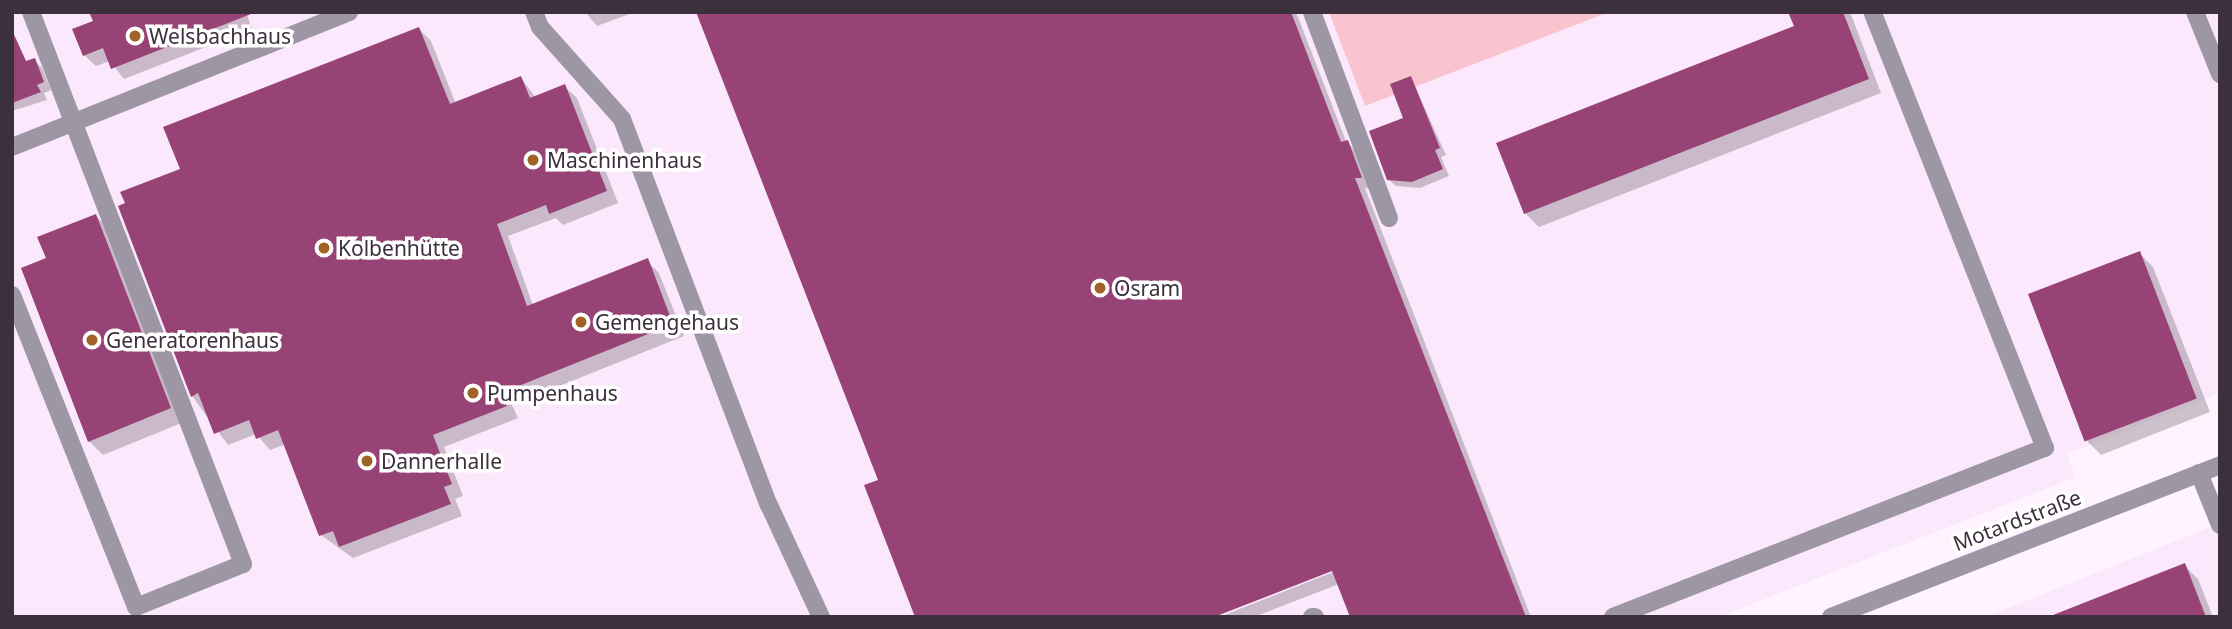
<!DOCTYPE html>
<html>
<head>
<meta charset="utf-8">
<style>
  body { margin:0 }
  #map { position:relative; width:2232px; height:629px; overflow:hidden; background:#fef3fe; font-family:"Noto Sans",sans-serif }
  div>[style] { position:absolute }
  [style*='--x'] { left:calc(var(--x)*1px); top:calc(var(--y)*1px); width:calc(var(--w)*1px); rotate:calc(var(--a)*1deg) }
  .built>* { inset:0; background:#fce8fc }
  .green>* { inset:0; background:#f9c3cf }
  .shadow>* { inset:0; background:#0003 }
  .building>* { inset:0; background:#984376; transform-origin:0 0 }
  .minor>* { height:18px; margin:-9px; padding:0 9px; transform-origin:9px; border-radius:9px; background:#9d96a4 }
  .dots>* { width:19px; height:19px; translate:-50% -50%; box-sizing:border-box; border:4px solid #fff; border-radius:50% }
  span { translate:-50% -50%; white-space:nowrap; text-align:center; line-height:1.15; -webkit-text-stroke:7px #fff; paint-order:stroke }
  .poi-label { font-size:21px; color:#3b303b }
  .left { translate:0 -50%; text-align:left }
  .street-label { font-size:21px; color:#3b303b }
  .frame { position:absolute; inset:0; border:14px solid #3b303b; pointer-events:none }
</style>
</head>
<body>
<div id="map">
  <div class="built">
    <div style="clip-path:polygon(16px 12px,2220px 12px,2220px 393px,2067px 454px,2076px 477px,1719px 617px,12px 617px,12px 14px)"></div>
    <div style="clip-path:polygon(2220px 523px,2220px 617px,1986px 617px)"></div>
  </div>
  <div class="green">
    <div style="clip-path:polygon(1329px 12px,1609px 12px,1365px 106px)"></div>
  </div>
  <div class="shadow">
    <div style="clip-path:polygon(246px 12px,252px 29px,124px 79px,110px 61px,96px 66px,84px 55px,95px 22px)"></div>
    <div style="clip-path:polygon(585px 12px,635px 12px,597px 26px)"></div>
    <div style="clip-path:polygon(698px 12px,1296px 12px,1346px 141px,1358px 153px,1372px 189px,1365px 188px,1531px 617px,1352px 617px,1339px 584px,1254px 617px,1219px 617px,1341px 569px,880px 481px)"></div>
    <div style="clip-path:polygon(1800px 12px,1850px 12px,1881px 93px,1539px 227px,1525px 213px,1796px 27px)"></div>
    <div style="clip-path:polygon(419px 29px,431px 41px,456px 104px,521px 78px,536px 98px,564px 86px,577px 98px,618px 203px,563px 225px,556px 218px,508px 236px,533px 305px,647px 261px,659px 273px,684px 336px,512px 405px,518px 418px,444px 447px,463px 496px,455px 499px,462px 516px,353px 558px,321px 535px,286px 444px,270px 450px,256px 434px,228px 445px,192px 396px,182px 170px)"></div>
    <div style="clip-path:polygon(12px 34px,27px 63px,34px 60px,42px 68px,51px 90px,44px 93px,47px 100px,12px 111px)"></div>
    <div style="clip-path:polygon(1411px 78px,1446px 155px,1441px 157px,1449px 176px,1420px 188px,1396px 186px,1388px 179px,1406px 119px)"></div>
    <div style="clip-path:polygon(96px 216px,110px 230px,184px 422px,103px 455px,89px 441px)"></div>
    <div style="clip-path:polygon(2139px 253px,2153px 267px,2210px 412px,2101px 455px,2087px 441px)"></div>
    <div style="clip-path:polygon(2184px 565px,2198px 579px,2213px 617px,2068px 617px)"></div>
  </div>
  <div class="building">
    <div style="clip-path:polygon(89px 12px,250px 12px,251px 14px,111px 69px,103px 48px,83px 56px,72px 29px,93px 21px)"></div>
    <div style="clip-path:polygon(696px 12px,1291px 12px,1341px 142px,1348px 140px,1362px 178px,1355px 178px,1526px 617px,1350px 617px,1332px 571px,1214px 617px,915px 617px,864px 485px,878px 480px)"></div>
    <div style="clip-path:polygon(1788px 12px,1843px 12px,1869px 79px,1524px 214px,1496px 143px,1794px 26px)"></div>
    <div style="clip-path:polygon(419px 27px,450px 104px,521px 76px,530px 98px,565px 84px,607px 191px,549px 214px,546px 205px,497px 224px,527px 306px,648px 258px,673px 324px,501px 393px,507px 406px,433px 435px,452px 484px,444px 487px,451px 504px,339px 547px,333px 531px,319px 536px,278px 430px,256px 439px,249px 420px,214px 434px,198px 393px,191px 397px,118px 206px,125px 203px,120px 192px,180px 169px,163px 127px)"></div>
    <div style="clip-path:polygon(12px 30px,26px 61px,35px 58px,44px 82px,37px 85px,41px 92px,12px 103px)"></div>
    <div style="clip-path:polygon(1411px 76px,1440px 148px,1435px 150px,1443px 169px,1412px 182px,1387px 180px,1369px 131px,1403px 118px,1390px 84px)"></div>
    <div style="clip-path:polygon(96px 214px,171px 408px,88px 442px,21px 268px,46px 258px,37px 237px)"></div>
    <div style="left:2140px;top:251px;width:158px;height:120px;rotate:69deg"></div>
    <div style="clip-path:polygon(2185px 563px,2206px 617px,2053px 617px,2053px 615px)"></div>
  </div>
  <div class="minor">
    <div style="--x:534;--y:12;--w:16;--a:68"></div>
    <div style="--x:540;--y:27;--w:123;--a:48.3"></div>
    <div style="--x:622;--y:119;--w:413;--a:69.2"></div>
    <div style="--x:769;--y:505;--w:123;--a:65.1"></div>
    <div style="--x:1312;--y:12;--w:220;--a:69.5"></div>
    <div style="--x:2195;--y:12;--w:67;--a:68"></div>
    <div style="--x:12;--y:147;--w:363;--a:-21.8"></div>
    <div style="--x:12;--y:295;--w:336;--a:68.3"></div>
    <div style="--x:136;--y:607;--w:115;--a:-21.9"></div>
    <div style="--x:243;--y:564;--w:591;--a:-111.01"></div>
    <div style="--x:2199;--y:473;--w:56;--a:68"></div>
    <div style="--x:1312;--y:617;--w:3;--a:0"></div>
    <div style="--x:1613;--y:617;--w:464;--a:-21.4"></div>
    <div style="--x:2045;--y:448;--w:469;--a:-111.6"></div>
    <div style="--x:1831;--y:617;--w:418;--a:-21.3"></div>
  </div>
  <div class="dots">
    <div style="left:135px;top:36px;background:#a06227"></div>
    <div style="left:533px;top:160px;background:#a06227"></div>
    <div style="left:324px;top:248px;background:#a06227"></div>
    <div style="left:1100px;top:288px;background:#a06227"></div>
    <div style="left:581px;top:322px;background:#a06227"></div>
    <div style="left:92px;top:340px;background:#a06227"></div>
    <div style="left:473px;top:393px;background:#a06227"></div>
    <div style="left:367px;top:461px;background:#a06227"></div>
  </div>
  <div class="poi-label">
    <span class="left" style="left:149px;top:36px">Welsbachhaus</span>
    <span class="left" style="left:547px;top:160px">Maschinenhaus</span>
    <span class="left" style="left:338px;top:248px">Kolbenhütte</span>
    <span class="left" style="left:1114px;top:288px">Osram</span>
    <span class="left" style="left:595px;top:322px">Gemengehaus</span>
    <span class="left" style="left:106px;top:340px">Generatorenhaus</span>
    <span class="left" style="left:487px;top:393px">Pumpenhaus</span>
    <span class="left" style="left:381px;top:461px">Dannerhalle</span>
  </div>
  <div class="street-label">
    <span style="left:2017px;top:520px;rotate:-21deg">Motardstraße</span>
  </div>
  <div class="frame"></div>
</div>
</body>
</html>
